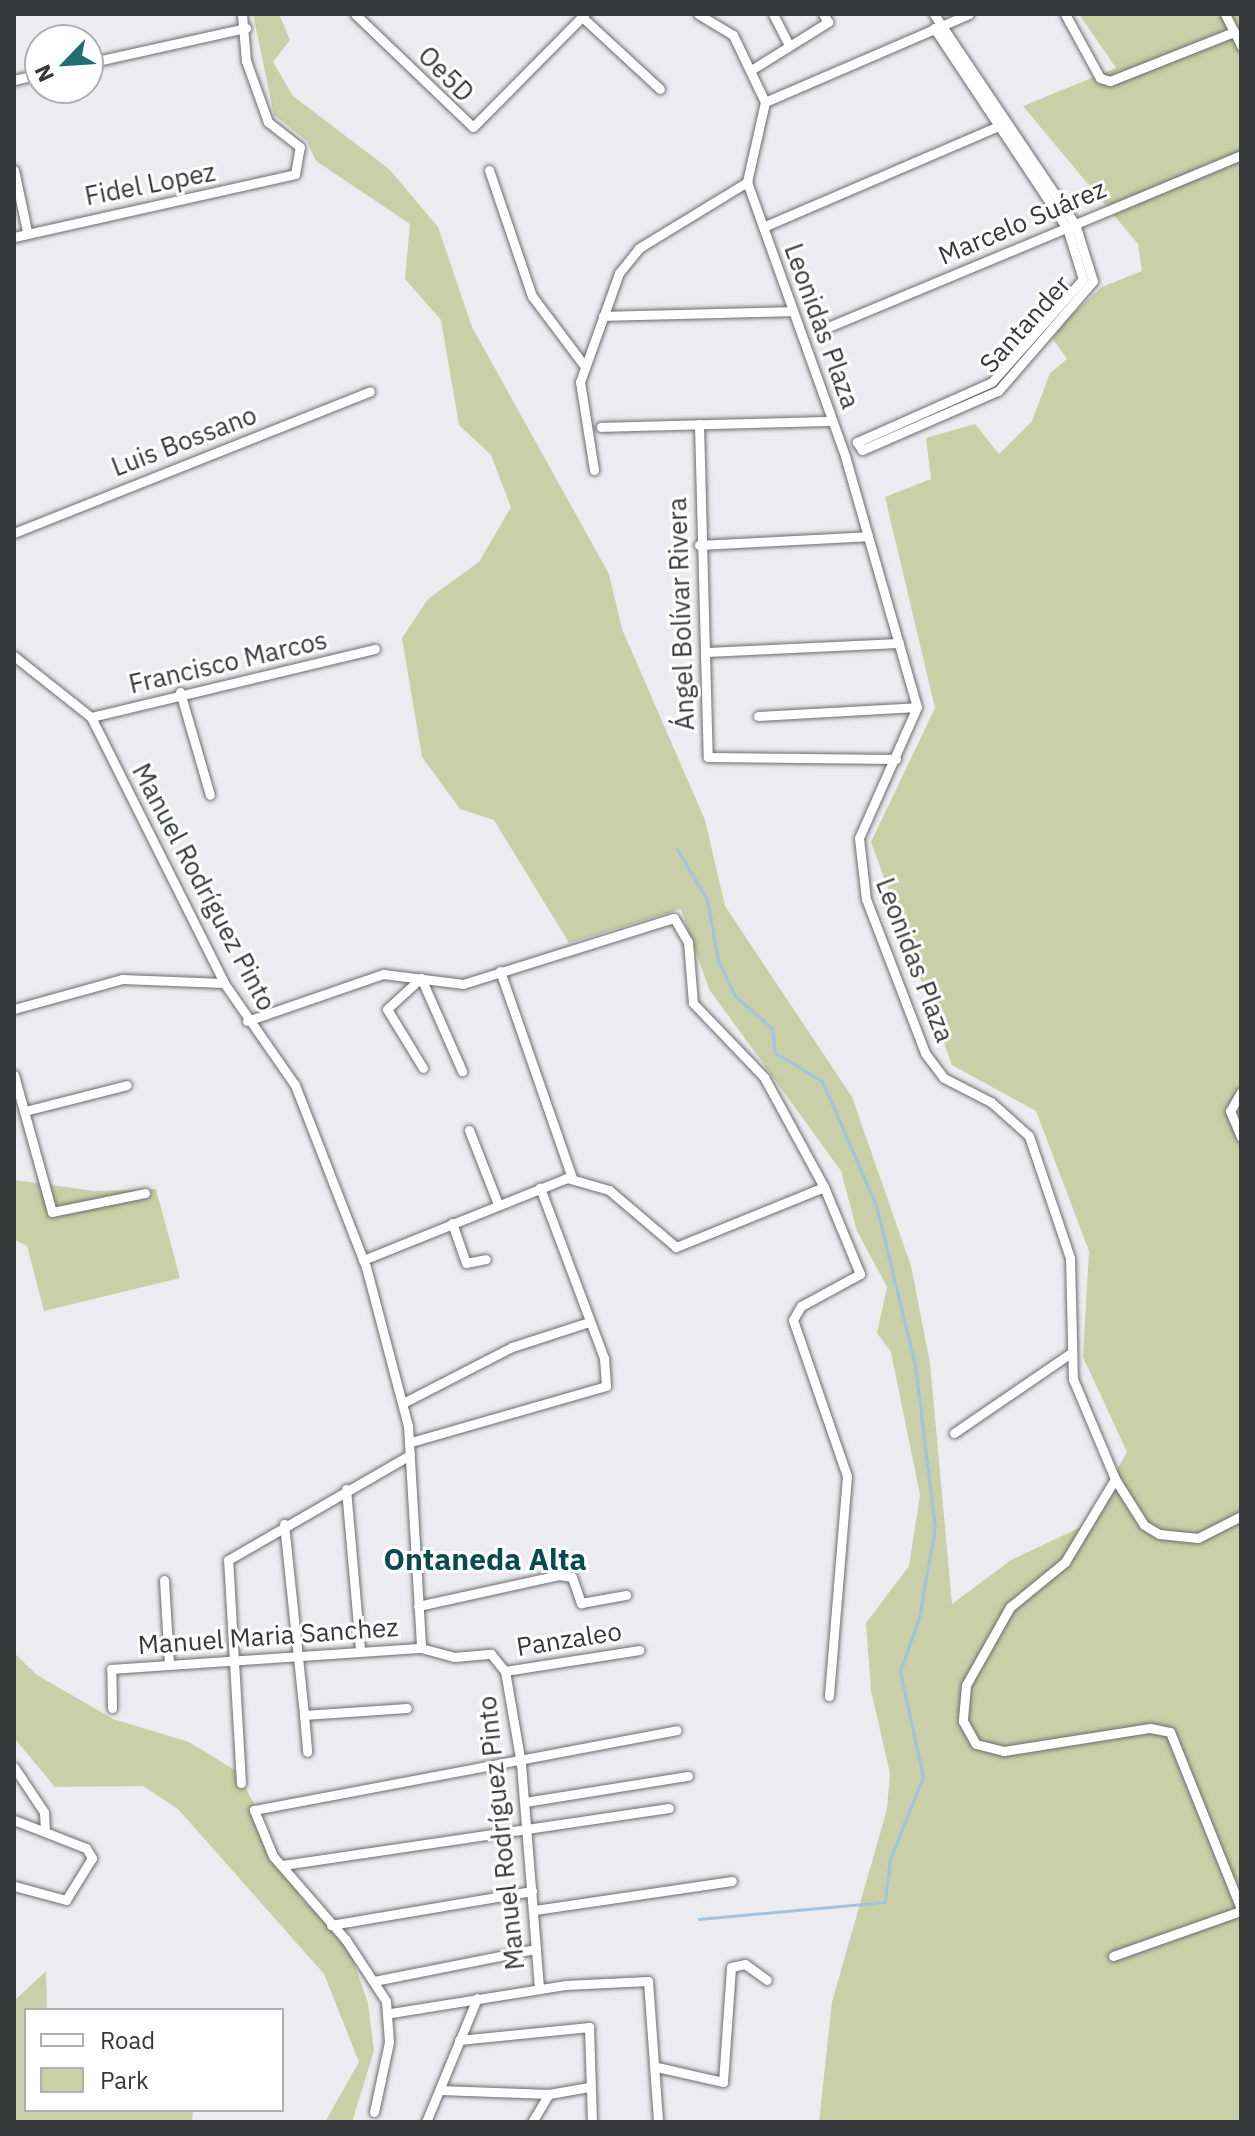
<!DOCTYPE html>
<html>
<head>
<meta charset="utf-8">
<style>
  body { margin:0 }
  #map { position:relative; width:1255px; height:2136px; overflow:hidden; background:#ececf0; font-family:"IBM Plex Sans",sans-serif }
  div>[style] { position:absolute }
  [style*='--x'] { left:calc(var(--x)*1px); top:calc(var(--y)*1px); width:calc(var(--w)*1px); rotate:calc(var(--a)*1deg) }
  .green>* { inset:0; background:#c9cfa6 }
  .stream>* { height:3px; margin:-1.5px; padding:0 1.5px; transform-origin:1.5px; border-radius:1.5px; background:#a2c4e1 }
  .roads { filter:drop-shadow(0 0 2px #6c6c6f) drop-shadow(0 0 2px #6c6c6f) }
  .minor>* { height:9px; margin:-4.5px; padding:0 4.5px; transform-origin:4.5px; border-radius:4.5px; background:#fff }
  span { translate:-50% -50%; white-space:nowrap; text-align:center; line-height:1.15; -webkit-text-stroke:6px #fff; paint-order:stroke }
  .street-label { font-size:26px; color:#373839 }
  .quarter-label { font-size:30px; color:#0b4951; font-weight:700 }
  .frame { position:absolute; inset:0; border:16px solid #373839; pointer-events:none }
  .legend { position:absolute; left:24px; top:2008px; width:260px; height:104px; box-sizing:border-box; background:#fff; border:2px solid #afafb0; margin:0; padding:10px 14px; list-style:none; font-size:24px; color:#373839 }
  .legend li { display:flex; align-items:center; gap:16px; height:40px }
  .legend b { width:40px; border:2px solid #afafb0 }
  .north { position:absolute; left:24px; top:24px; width:80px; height:80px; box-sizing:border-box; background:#fff; border:2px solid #afafb0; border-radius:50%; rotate:245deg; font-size:22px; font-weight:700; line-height:32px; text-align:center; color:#373839 }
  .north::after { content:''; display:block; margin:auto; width:28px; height:36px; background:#226c76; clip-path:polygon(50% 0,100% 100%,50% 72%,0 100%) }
</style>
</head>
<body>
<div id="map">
  <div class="green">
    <div style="clip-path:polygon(253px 14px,279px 14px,290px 40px,273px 62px,293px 96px,389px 169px,438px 227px,472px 327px,609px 574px,622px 629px,705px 820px,725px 906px,852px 1097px,911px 1266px,930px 1363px,952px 1604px,1011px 1560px,1085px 1525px,1127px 1452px,1083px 1357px,1089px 1251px,1036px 1111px,952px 1065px,871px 842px,935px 708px,885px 497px,931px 479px,926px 438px,975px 424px,999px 454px,1032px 421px,1050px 373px,1067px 359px,1053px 339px,1064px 322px,1102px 287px,1142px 271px,1138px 244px,1023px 106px,1116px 68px,1079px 14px,1241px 14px,1241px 2122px,819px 2122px,832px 2002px,887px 1809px,890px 1773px,871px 1691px,866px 1623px,909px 1566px,920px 1495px,891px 1352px,877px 1333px,887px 1287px,857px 1231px,841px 1171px,709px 989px,681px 909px,569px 943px,494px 820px,460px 809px,422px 757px,402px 638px,428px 599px,479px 562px,511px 507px,491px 455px,459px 425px,441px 320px,405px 279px,410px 224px,316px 161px,307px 141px,274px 115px)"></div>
    <div style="clip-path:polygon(14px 1180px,95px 1191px,156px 1189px,180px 1278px,44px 1311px,27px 1246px,14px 1239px)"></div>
    <div style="clip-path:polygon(14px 1653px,37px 1675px,113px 1719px,189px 1742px,238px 1772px,300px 1897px,347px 1943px,368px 2003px,374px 2051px,352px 2122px,325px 2122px,359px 2062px,324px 1974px,178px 1809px,143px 1786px,55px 1787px,14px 1738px)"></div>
    <div style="clip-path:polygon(46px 1971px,47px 2010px,26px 2010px,26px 2110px,201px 2110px,193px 2111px,192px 2122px,14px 2122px,14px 2001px)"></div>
  </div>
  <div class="stream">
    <div style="--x:677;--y:849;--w:59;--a:59.5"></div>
    <div style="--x:707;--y:900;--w:61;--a:79.6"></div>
    <div style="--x:718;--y:960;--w:40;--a:65"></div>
    <div style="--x:735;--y:996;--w:49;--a:40.9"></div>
    <div style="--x:772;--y:1028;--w:25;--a:83"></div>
    <div style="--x:775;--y:1053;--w:55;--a:30.8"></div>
    <div style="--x:822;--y:1081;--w:135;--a:66.5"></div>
    <div style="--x:876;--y:1205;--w:165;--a:76.3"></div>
    <div style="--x:915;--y:1365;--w:163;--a:83"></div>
    <div style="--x:935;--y:1527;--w:92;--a:100"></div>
    <div style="--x:919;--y:1618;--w:56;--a:109.7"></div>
    <div style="--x:900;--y:1671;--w:108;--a:77.8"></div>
    <div style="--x:923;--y:1777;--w:88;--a:111.9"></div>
    <div style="--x:890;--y:1859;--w:43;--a:96.6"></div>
    <div style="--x:885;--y:1902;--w:187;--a:174.8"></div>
  </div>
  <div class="roads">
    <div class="minor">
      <div style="--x:355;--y:14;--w:163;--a:43.8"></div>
      <div style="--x:473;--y:127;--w:159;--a:-45.3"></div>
      <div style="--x:698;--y:14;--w:41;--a:31"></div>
      <div style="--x:733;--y:35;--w:74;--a:64.5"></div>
      <div style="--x:765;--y:102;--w:82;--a:102.7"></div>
      <div style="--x:747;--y:182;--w:291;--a:70.3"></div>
      <div style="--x:845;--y:456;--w:261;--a:74"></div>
      <div style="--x:917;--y:707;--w:143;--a:113.9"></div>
      <div style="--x:859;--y:838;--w:61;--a:83.5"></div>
      <div style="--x:866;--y:899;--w:165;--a:69"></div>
      <div style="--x:925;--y:1053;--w:31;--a:53"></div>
      <div style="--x:944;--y:1078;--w:53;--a:27.1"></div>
      <div style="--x:991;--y:1102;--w:51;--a:41.8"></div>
      <div style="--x:1029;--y:1136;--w:129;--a:71.4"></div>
      <div style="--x:1070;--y:1258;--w:121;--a:88.6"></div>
      <div style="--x:1073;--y:1379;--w:108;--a:67.2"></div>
      <div style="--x:1115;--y:1479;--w:54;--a:57.8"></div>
      <div style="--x:1144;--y:1525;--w:17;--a:31"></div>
      <div style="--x:1159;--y:1534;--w:39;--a:6"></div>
      <div style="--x:1198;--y:1538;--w:48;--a:-27.1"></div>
      <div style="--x:773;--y:14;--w:34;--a:63"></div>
      <div style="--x:1065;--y:14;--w:73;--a:61.3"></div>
      <div style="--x:1100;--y:78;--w:10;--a:17"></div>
      <div style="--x:1110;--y:81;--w:133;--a:-21.6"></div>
      <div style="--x:1225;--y:14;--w:36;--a:63"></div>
      <div style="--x:582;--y:17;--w:106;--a:42.7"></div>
      <div style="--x:934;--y:28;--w:240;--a:56.4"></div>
      <div style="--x:1067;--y:228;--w:53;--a:72.6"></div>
      <div style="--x:1083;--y:279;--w:137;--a:131.5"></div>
      <div style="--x:992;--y:382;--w:148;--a:156"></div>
      <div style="--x:857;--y:442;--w:9;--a:58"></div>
      <div style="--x:862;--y:450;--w:148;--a:-23.5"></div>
      <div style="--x:998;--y:391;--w:145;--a:-49.2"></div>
      <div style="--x:1093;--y:281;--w:60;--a:-107.5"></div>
      <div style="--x:1075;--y:224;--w:253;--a:-123.9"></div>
      <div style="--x:88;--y:63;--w:162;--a:-12.5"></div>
      <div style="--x:751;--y:70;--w:91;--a:-31.9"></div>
      <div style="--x:828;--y:22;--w:9;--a:-122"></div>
      <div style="--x:14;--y:80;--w:27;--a:-13"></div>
      <div style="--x:765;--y:102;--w:222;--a:-23.3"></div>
      <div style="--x:14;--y:170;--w:62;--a:78"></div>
      <div style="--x:489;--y:170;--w:133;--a:71.2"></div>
      <div style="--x:532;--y:296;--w:85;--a:53.1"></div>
      <div style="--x:763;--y:227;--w:261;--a:-23.2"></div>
      <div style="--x:14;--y:237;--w:288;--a:-12.6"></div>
      <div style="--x:295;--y:174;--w:27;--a:-80"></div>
      <div style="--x:300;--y:147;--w:41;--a:-142"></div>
      <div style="--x:268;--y:122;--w:65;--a:-109.8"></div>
      <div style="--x:246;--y:61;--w:47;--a:-94.9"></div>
      <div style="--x:603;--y:316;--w:190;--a:-1.5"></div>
      <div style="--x:821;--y:330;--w:455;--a:-22.6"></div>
      <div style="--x:699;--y:424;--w:333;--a:88.5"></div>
      <div style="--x:708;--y:757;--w:188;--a:0.6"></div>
      <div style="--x:601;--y:427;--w:231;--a:-1.5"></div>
      <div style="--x:594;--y:470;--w:89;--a:-99"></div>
      <div style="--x:580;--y:382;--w:116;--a:-70.3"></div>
      <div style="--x:619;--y:273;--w:32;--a:-51"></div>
      <div style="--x:639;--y:248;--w:127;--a:-31.4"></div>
      <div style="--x:14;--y:533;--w:383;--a:-21.7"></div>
      <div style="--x:699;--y:545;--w:169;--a:-3"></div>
      <div style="--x:706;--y:652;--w:193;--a:-2.7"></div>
      <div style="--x:14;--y:656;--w:98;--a:38.4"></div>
      <div style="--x:91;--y:717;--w:297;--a:63.4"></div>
      <div style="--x:224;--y:983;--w:124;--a:55.2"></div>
      <div style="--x:295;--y:1085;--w:195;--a:68.7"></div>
      <div style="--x:366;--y:1267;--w:164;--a:75.2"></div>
      <div style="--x:408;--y:1426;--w:222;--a:86.6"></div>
      <div style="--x:421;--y:1648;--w:34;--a:15"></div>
      <div style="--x:454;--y:1657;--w:37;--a:-5"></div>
      <div style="--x:491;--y:1654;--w:22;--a:51"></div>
      <div style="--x:505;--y:1671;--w:94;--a:80.2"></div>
      <div style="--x:521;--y:1764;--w:226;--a:85.4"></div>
      <div style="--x:180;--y:692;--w:107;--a:73.8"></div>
      <div style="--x:758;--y:716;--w:159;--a:-3.2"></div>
      <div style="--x:91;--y:717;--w:292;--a:-13.5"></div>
      <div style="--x:500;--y:971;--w:219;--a:70.8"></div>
      <div style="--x:14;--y:1009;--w:112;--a:-15.5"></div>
      <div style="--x:122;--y:979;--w:102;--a:2.2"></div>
      <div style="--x:247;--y:1021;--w:144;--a:-19.1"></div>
      <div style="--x:383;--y:974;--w:81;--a:7.1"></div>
      <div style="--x:463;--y:984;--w:221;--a:-17.4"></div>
      <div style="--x:674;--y:918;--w:28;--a:60"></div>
      <div style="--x:688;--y:942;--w:61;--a:85.3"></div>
      <div style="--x:693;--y:1003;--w:103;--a:46.2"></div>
      <div style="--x:764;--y:1077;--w:125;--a:61.4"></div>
      <div style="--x:824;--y:1187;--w:160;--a:157.9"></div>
      <div style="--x:676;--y:1247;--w:88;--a:-139.6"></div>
      <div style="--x:609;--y:1190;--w:44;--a:-164.1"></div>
      <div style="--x:567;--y:1178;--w:220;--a:158.1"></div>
      <div style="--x:423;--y:1068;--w:69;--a:-121.4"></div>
      <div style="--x:387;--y:1009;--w:46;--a:-42.4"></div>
      <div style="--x:421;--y:978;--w:102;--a:66.2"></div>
      <div style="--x:14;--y:1075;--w:142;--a:74.5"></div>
      <div style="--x:52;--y:1212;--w:95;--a:-11.5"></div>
      <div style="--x:1241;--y:1092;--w:22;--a:120"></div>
      <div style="--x:1230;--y:1111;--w:28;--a:67"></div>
      <div style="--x:25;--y:1111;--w:105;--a:-14.3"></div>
      <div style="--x:469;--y:1130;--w:79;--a:68.6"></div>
      <div style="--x:824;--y:1187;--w:94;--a:67.5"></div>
      <div style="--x:860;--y:1274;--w:67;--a:151.5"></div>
      <div style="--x:801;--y:1306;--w:16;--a:120"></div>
      <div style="--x:793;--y:1320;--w:165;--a:70.9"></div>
      <div style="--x:847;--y:1476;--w:221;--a:94.7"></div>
      <div style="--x:452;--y:1223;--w:42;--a:70.7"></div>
      <div style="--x:466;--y:1263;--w:20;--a:-11"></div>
      <div style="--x:403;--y:1403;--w:123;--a:-27.2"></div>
      <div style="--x:512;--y:1347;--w:78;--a:-18"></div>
      <div style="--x:954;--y:1433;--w:142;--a:-34.4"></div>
      <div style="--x:411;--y:1442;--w:203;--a:-16"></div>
      <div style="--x:606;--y:1386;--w:28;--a:-94"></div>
      <div style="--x:604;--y:1358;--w:182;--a:-110.6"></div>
      <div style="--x:1115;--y:1479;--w:97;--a:121.1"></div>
      <div style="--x:1065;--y:1562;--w:71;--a:140.7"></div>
      <div style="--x:1010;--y:1607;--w:90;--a:119.4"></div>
      <div style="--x:966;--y:1685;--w:36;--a:95"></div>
      <div style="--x:963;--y:1721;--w:26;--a:61"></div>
      <div style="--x:976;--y:1744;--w:29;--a:14"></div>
      <div style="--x:1004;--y:1751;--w:148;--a:-9"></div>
      <div style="--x:1150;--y:1728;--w:20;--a:11"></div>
      <div style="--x:1170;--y:1732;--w:191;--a:68.1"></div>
      <div style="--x:346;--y:1489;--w:162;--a:85"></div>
      <div style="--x:284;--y:1524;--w:192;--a:84"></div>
      <div style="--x:304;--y:1715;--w:103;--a:-3.9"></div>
      <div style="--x:164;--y:1580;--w:85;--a:86.6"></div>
      <div style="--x:418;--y:1606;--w:144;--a:-12.4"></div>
      <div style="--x:559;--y:1575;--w:13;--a:9"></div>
      <div style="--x:572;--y:1577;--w:28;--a:71"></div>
      <div style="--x:581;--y:1603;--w:46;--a:-10.1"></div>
      <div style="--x:505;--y:1671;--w:136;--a:-8.9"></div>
      <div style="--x:112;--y:1708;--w:39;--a:-91"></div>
      <div style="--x:111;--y:1669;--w:311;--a:-3.9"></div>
      <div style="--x:304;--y:1715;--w:37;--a:85"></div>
      <div style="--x:14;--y:1767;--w:54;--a:56.3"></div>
      <div style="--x:44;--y:1812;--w:20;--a:87"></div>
      <div style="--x:241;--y:1783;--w:223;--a:-93.3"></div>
      <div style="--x:228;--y:1560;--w:210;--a:-30"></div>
      <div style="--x:525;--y:1802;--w:165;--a:-9.1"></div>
      <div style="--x:14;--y:1820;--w:77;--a:21.3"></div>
      <div style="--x:86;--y:1848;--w:12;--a:59"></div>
      <div style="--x:92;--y:1858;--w:49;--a:121.8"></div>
      <div style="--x:66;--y:1900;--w:54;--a:-164.9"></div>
      <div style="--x:283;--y:1865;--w:390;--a:-8.4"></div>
      <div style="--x:535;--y:1910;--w:199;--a:-8.4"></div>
      <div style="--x:331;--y:1925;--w:204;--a:-9.6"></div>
      <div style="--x:1113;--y:1956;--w:136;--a:-19.4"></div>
      <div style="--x:374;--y:1981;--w:165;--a:-11.2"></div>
      <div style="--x:391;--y:2013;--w:176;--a:-9.1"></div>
      <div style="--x:565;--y:1985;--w:83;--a:-2.8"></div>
      <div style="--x:648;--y:1981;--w:141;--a:85.9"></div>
      <div style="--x:459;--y:2040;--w:131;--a:-5.7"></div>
      <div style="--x:589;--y:2027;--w:95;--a:88.2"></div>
      <div style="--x:657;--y:2067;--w:68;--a:12.8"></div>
      <div style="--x:723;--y:2082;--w:115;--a:-86"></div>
      <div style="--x:731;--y:1967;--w:14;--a:-12"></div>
      <div style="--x:745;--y:1964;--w:27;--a:36"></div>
      <div style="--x:440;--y:2090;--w:109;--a:2.1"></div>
      <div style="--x:549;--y:2094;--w:39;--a:-10"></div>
      <div style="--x:374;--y:2112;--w:72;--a:-77.9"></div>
      <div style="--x:389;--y:2042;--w:41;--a:-94.2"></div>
      <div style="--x:386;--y:2001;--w:73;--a:-123.3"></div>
      <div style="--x:346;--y:1940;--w:111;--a:-131"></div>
      <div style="--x:273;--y:1856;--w:50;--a:-112.4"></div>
      <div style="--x:254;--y:1810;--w:430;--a:-10.7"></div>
      <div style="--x:426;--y:2122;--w:134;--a:-67.6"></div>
      <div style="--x:532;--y:2122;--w:33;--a:-59"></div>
    </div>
  </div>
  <div class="street-label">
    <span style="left:446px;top:74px;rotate:45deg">Oe5D</span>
    <span style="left:150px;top:184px;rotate:-11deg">Fidel Lopez</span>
    <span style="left:1022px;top:222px;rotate:-23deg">Marcelo Suárez</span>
    <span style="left:1025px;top:324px;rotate:-48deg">Santander</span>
    <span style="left:822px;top:326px;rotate:70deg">Leonidas Plaza</span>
    <span style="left:184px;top:441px;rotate:-21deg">Luis Bossano</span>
    <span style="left:681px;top:614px;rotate:-92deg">Ángel Bolívar Rivera</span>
    <span style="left:228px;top:662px;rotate:-13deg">Francisco Marcos</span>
    <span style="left:204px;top:887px;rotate:62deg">Manuel Rodríguez Pinto</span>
    <span style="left:915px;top:960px;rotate:69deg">Leonidas Plaza</span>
    <span style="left:268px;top:1636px;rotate:-4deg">Manuel Maria Sanchez</span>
    <span style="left:569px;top:1639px;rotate:-9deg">Panzaleo</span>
    <span style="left:501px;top:1833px;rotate:-96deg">Manuel Rodríguez Pinto</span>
  </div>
  <div class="quarter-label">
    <span style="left:485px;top:1559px">Ontaneda Alta</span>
  </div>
  <div class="frame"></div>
  <ul class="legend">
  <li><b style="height:10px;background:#fff"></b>Road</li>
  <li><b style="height:22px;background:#c9cfa6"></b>Park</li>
  </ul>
  <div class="north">N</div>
</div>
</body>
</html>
